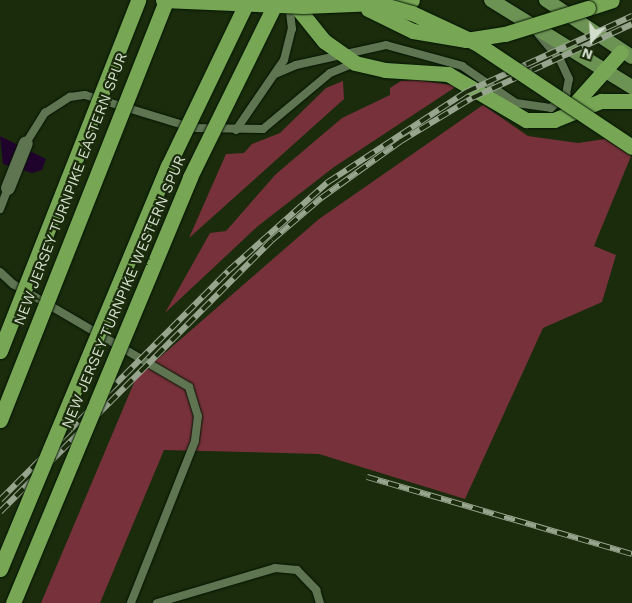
<!DOCTYPE html>
<html>
<head>
<meta charset="utf-8">
<style>
  body { margin:0 }
  #map { position:relative; width:632px; height:603px; overflow:hidden; background:#1a2c0c; font-family:"Work Sans",sans-serif }
  div>[style] { position:absolute }
  [style*='--x'] { left:calc(var(--x)*1px); top:calc(var(--y)*1px); width:calc(var(--w)*1px); rotate:calc(var(--a)*1deg) }
  .green>* { inset:0; background:#76313a }
  .water>* { inset:0; background:#20032d }
  .roads { filter:drop-shadow(0 0 1px #041400) drop-shadow(0 0 1px #041400) }
  .service>* { height:8px; margin:-4px; padding:0 4px; transform-origin:4px; border-radius:4px; background:#5f7552 }
  .minor>* { height:14px; margin:-7px; padding:0 7px; transform-origin:7px; border-radius:7px; background:#5f7552 }
  .primary>* { height:14px; margin:-7px; padding:0 7px; transform-origin:7px; border-radius:7px; background:#6d9354 }
  .motorway>* { height:15px; margin:-7.5px; padding:0 7.5px; transform-origin:7.5px; border-radius:7.5px; background:#77a755 }
  .rail>* { height:5.5px; margin-top:-2.75px; transform-origin:0; background:repeating-linear-gradient(90deg,#1a2c0c 0 11px,#97a58e 0 22px); box-sizing:border-box; border-block:1px solid #97a58e }
  .bridges { filter:drop-shadow(0 0 1px #041400) drop-shadow(0 0 1px #041400) }
  .motorway-bridge>* { height:15px; margin:-7.5px; padding:0 7.5px; transform-origin:7.5px; border-radius:7.5px; background:#77a755 }
  span { translate:-50% -50%; white-space:nowrap; text-align:center; line-height:1.15; -webkit-text-stroke:4.5px #1a2c0c; paint-order:stroke }
  .street-label { font-size:15px; color:#d2decb }
  .north { position:absolute; left:567px; top:15px; width:50px; height:50px; -webkit-text-stroke:4px #1a2c0c; paint-order:stroke; rotate:199deg; font-size:14px; font-weight:700; line-height:20px; text-align:center; color:#d2decb }
  .north::after { content:''; display:block; margin:auto; width:18px; height:22px; background:#d2decb; clip-path:polygon(50% 0,100% 100%,50% 72%,0 100%) }
</style>
</head>
<body>
<div id="map">
  <div class="green">
    <div style="clip-path:polygon(417px 80px,457px 86px,334px 167px,258px 226px,165px 313px,210px 233px,226px 231px,276px 174px,342px 118px,390px 95px,390px 88px,401px 81px)"></div>
    <div style="clip-path:polygon(343px 81px,344px 99px,189px 238px,226px 154px,244px 153px,252px 144px,280px 133px,326px 88px)"></div>
    <div style="clip-path:polygon(483px 105px,528px 136px,578px 143px,605px 139px,631px 156px,594px 246px,616px 255px,602px 302px,543px 328px,465px 499px,319px 454px,164px 450px,100px 603px,41px 603px,136px 378px,319px 219px)"></div>
  </div>
  <div class="water">
    <div style="clip-path:polygon(0 136px,46px 159px,42px 170px,32px 173px,3px 164px)"></div>
  </div>
  <div class="roads">
    <div class="service">
      <div style="--x:275;--y:74;--w:23;--a:-23"></div>
      <div style="--x:296;--y:65;--w:92;--a:-12.5"></div>
      <div style="--x:386;--y:45;--w:79;--a:15.4"></div>
      <div style="--x:462;--y:66;--w:65;--a:34.4"></div>
      <div style="--x:516;--y:103;--w:35;--a:8"></div>
      <div style="--x:551;--y:108;--w:21;--a:-43"></div>
      <div style="--x:566;--y:94;--w:15;--a:-79"></div>
      <div style="--x:569;--y:79;--w:21;--a:-115"></div>
      <div style="--x:560;--y:60;--w:33;--a:-130"></div>
      <div style="--x:236;--y:130;--w:85;--a:-55.6"></div>
      <div style="--x:284;--y:60;--w:32;--a:-76"></div>
      <div style="--x:292;--y:29;--w:25;--a:-97"></div>
      <div style="--x:26;--y:143;--w:36;--a:-58"></div>
      <div style="--x:45;--y:113;--w:30;--a:-33"></div>
      <div style="--x:70;--y:97;--w:15;--a:-8"></div>
      <div style="--x:85;--y:95;--w:113;--a:17"></div>
      <div style="--x:193;--y:128;--w:70;--a:0.8"></div>
      <div style="--x:263;--y:129;--w:87;--a:-39.9"></div>
      <div style="--x:330;--y:73;--w:27;--a:-22"></div>
      <div style="--x:0;--y:209;--w:22;--a:-69"></div>
      <div style="--x:0;--y:272;--w:18;--a:43"></div>
      <div style="--x:13;--y:284;--w:204;--a:30.3"></div>
      <div style="--x:189;--y:387;--w:30;--a:73"></div>
      <div style="--x:198;--y:416;--w:25;--a:97"></div>
      <div style="--x:195;--y:441;--w:174;--a:111.6"></div>
      <div style="--x:157;--y:603;--w:123;--a:-16.5"></div>
      <div style="--x:275;--y:568;--w:22;--a:5"></div>
      <div style="--x:297;--y:570;--w:28;--a:46"></div>
      <div style="--x:316;--y:590;--w:14;--a:73"></div>
    </div>
    <div class="minor">
      <div style="--x:8;--y:188;--w:48;--a:-68.2"></div>
    </div>
    <div class="primary">
      <div style="--x:491;--y:0;--w:166;--a:31.7"></div>
      <div style="--x:546;--y:0;--w:103;--a:33.5"></div>
    </div>
    <div class="motorway">
      <div style="--x:291;--y:0;--w:53;--a:51.2"></div>
      <div style="--x:324;--y:41;--w:38;--a:35"></div>
      <div style="--x:355;--y:63;--w:31;--a:13"></div>
      <div style="--x:385;--y:70;--w:63;--a:3.6"></div>
      <div style="--x:448;--y:74;--w:91;--a:30.5"></div>
      <div style="--x:526;--y:120;--w:28;--a:0"></div>
      <div style="--x:554;--y:120;--w:51;--a:-22"></div>
      <div style="--x:601;--y:101;--w:31;--a:0"></div>
      <div style="--x:379;--y:3;--w:33;--a:-5"></div>
      <div style="--x:588;--y:8;--w:25;--a:-18"></div>
      <div style="--x:570;--y:109;--w:76;--a:-48.2"></div>
    </div>
  </div>
  <div class="rail">
    <div style="--x:367;--y:477;--w:276;--a:16.2"></div>
    <div style="--x:0;--y:500;--w:323;--a:-45.1"></div>
    <div style="--x:228;--y:271;--w:134;--a:-41.7"></div>
    <div style="--x:328;--y:182;--w:165;--a:-33.1"></div>
    <div style="--x:466;--y:92;--w:183;--a:-24.6"></div>
    <div style="--x:0;--y:512;--w:385;--a:-45"></div>
    <div style="--x:272;--y:240;--w:65;--a:-40.6"></div>
    <div style="--x:321;--y:198;--w:98;--a:-35.5"></div>
    <div style="--x:401;--y:141;--w:83;--a:-31.2"></div>
    <div style="--x:472;--y:98;--w:176;--a:-24.8"></div>
  </div>
  <div class="bridges">
    <div class="motorway-bridge">
      <div style="--x:163;--y:0;--w:140;--a:2.5"></div>
      <div style="--x:303;--y:6;--w:74;--a:-2.3"></div>
      <div style="--x:377;--y:3;--w:36;--a:16"></div>
      <div style="--x:412;--y:13;--w:71;--a:25.1"></div>
      <div style="--x:476;--y:43;--w:187;--a:33.7"></div>
      <div style="--x:368;--y:9;--w:50;--a:26.1"></div>
      <div style="--x:413;--y:31;--w:54;--a:9.6"></div>
      <div style="--x:466;--y:40;--w:39;--a:-9"></div>
      <div style="--x:505;--y:34;--w:87;--a:-17.4"></div>
      <div style="--x:0;--y:351;--w:377;--a:-68.5"></div>
      <div style="--x:0;--y:420;--w:452;--a:-68.4"></div>
      <div style="--x:0;--y:569;--w:437;--a:-67.4"></div>
      <div style="--x:168;--y:166;--w:184;--a:-64.3"></div>
      <div style="--x:13;--y:603;--w:461;--a:-67.4"></div>
      <div style="--x:190;--y:177;--w:197;--a:-63.8"></div>
    </div>
  </div>
  <div class="street-label">
    <span style="left:71px;top:189px;rotate:-69deg">NEW JERSEY TURNPIKE EASTERN SPUR</span>
    <span style="left:124px;top:292px;rotate:-67deg">NEW JERSEY TURNPIKE WESTERN SPUR</span>
  </div>
  <div class="north">N</div>
</div>
</body>
</html>
